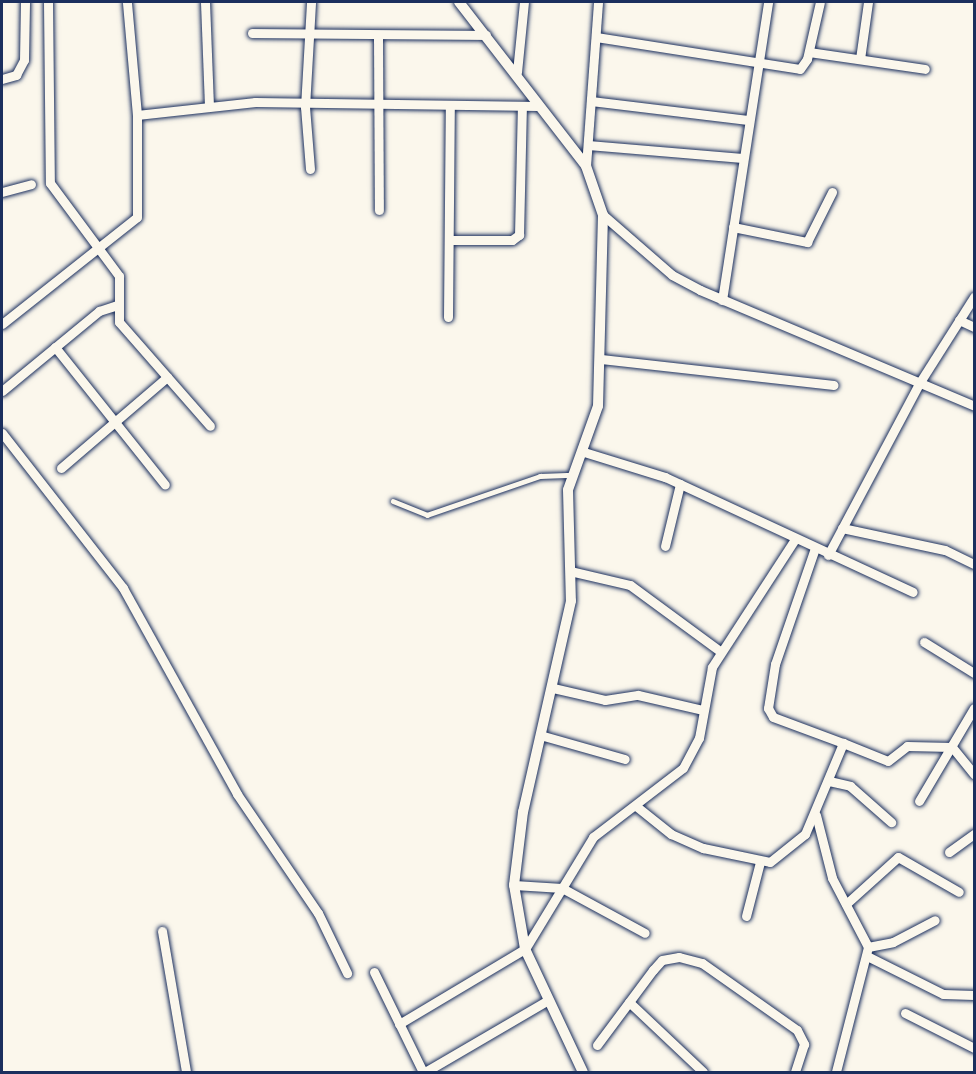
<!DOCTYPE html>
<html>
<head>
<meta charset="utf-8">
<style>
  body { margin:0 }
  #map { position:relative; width:976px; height:1074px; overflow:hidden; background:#fbf7ec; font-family:"Balsamiq Sans",sans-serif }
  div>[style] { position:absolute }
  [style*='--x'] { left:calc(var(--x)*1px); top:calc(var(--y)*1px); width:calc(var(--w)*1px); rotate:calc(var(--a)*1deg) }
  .roads { filter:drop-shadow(0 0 2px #1b2f5e) drop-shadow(0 0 2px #1b2f5e) }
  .service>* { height:4.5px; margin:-2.25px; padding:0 2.25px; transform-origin:2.25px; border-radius:2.25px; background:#fbf7ec }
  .minor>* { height:9px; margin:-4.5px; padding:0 4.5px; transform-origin:4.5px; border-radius:4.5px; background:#fbf7ec }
  .tertiary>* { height:10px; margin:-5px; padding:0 5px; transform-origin:5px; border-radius:5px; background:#fbf7ec }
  span { translate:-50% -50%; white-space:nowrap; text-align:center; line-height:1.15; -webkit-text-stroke:6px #fbf7ec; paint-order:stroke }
  .frame { position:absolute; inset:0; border:3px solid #1b2f5e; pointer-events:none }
</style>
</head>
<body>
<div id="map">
  <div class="roads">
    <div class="service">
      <div style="--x:393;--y:501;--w:37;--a:22"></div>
      <div style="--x:427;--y:515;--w:120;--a:-19"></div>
      <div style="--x:540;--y:476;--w:33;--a:-2"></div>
    </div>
    <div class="minor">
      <div style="--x:48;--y:2;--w:181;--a:89.4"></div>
      <div style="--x:50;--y:183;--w:116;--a:53.4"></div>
      <div style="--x:119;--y:276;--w:46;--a:90"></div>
      <div style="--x:119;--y:322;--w:138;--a:48.8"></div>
      <div style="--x:205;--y:2;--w:102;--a:87.8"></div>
      <div style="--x:252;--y:33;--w:234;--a:0.5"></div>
      <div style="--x:378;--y:36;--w:174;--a:89.7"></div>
      <div style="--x:596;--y:37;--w:206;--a:8.9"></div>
      <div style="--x:800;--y:69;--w:12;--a:-55"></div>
      <div style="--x:807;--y:59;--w:58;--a:-77.2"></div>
      <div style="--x:809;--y:52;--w:117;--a:8.3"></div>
      <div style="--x:860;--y:59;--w:58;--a:-82"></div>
      <div style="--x:517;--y:72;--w:70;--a:-84.3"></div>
      <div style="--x:2;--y:79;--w:15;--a:-16"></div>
      <div style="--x:16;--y:75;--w:17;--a:-62"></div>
      <div style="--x:24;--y:60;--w:58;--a:-89"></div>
      <div style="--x:591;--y:101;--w:158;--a:6.9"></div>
      <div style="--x:137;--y:115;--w:119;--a:-6.3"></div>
      <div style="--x:255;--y:102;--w:283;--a:0.8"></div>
      <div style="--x:588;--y:145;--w:155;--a:4.8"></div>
      <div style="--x:586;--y:166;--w:164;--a:-85.8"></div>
      <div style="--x:310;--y:169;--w:62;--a:-94.6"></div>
      <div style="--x:305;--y:107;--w:105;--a:-86.7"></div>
      <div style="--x:2;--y:192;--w:30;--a:-15"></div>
      <div style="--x:603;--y:215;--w:91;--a:41"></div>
      <div style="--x:672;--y:275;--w:32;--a:28"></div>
      <div style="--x:700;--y:290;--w:298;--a:22.9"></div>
      <div style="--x:733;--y:227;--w:76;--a:11.5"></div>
      <div style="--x:807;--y:242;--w:56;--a:-63.4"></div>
      <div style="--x:450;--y:240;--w:62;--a:0"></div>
      <div style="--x:512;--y:240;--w:9;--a:-36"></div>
      <div style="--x:519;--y:235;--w:128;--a:-88.7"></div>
      <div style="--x:722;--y:300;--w:302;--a:-81.2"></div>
      <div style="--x:448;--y:317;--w:210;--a:-89.5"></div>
      <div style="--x:959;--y:320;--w:17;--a:25"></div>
      <div style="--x:2;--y:324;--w:172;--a:-38.4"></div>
      <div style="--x:137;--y:217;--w:102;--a:-90"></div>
      <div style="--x:137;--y:115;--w:113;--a:-95.1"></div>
      <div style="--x:55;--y:347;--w:176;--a:51.4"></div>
      <div style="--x:601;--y:359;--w:234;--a:6.4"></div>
      <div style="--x:2;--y:391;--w:126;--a:-39.5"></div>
      <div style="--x:99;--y:311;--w:19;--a:-18"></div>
      <div style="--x:2;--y:433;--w:197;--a:52"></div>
      <div style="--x:123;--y:588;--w:235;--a:61"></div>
      <div style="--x:237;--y:794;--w:144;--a:55.8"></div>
      <div style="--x:318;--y:913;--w:67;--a:64.2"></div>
      <div style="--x:584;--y:452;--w:85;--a:17.2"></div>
      <div style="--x:665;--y:477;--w:273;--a:24.9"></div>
      <div style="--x:61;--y:468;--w:140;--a:-40.6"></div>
      <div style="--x:842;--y:528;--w:105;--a:12.1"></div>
      <div style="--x:945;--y:550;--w:32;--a:26"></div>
      <div style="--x:665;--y:546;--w:64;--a:-76.4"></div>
      <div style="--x:815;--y:548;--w:123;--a:109"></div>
      <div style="--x:775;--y:664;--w:45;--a:99"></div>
      <div style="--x:768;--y:708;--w:10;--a:61"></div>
      <div style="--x:773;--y:717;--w:75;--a:20.4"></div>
      <div style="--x:828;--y:555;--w:196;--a:-62"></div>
      <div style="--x:920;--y:382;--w:101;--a:-57.6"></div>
      <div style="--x:570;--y:571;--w:62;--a:13.1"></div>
      <div style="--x:630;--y:585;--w:112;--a:36.3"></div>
      <div style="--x:924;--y:642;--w:59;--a:31.8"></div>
      <div style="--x:553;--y:688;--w:53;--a:13"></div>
      <div style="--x:605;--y:700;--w:33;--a:-9"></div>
      <div style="--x:638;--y:695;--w:67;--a:13"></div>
      <div style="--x:540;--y:735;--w:88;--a:15.8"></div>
      <div style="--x:829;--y:781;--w:22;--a:13"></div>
      <div style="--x:850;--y:786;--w:55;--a:41.3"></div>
      <div style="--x:919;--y:801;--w:108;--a:-59.4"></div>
      <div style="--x:636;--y:806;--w:45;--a:38.7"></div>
      <div style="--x:671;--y:834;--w:35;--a:24"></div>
      <div style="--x:703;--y:848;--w:68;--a:11.8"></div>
      <div style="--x:770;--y:862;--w:45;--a:-38.7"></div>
      <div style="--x:805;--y:834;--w:99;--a:-67.3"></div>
      <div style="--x:843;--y:743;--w:48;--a:21.8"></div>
      <div style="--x:888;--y:761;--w:24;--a:-38"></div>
      <div style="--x:907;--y:746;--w:45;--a:1.3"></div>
      <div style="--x:952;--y:747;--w:35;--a:51"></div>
      <div style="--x:816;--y:815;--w:65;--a:75.7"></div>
      <div style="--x:832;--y:878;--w:78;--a:62.4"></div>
      <div style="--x:868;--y:947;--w:129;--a:104.4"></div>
      <div style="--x:949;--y:852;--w:31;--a:-36"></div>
      <div style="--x:514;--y:885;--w:48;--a:3.6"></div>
      <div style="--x:562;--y:888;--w:94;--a:28.5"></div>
      <div style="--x:846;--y:904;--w:70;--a:-42.1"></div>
      <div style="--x:898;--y:857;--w:70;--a:29.8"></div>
      <div style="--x:746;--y:916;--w:56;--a:-75.5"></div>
      <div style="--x:162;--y:931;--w:143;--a:80.3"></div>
      <div style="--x:868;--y:947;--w:25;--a:-11"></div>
      <div style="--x:893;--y:942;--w:47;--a:-27.6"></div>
      <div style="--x:867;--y:956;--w:85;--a:26.6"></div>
      <div style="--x:943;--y:994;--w:31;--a:2"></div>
      <div style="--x:374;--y:972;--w:111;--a:63.9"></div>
      <div style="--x:629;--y:1002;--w:102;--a:43.4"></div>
      <div style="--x:905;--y:1013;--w:77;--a:26.9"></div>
      <div style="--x:399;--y:1024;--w:147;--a:-30.8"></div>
      <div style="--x:525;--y:949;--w:131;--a:-58.7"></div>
      <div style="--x:593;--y:837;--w:113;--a:-37.5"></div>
      <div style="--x:683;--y:768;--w:34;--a:-62"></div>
      <div style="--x:699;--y:738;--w:72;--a:-79.6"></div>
      <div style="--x:712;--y:667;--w:153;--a:-57"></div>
      <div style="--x:597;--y:1045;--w:94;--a:-53.3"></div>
      <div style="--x:653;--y:970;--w:13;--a:-48"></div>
      <div style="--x:662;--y:960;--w:17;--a:-10"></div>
      <div style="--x:679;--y:957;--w:24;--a:15"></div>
      <div style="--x:702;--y:963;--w:116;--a:35.2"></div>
      <div style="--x:797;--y:1030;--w:16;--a:63"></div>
      <div style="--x:804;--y:1044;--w:29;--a:108"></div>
      <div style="--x:425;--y:1072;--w:143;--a:-30.3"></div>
    </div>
    <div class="tertiary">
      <div style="--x:459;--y:2;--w:207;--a:52.2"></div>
      <div style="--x:586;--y:166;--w:52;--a:70.9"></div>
      <div style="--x:603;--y:215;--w:191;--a:91.5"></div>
      <div style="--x:598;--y:406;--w:89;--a:109.7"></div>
      <div style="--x:568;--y:490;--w:111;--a:88.5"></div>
      <div style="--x:571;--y:601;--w:216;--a:102.8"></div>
      <div style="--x:523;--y:812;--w:74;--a:97"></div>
      <div style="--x:514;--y:885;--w:65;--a:80.2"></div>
      <div style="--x:525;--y:949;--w:136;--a:64.8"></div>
    </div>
  </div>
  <div class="frame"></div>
</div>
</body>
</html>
